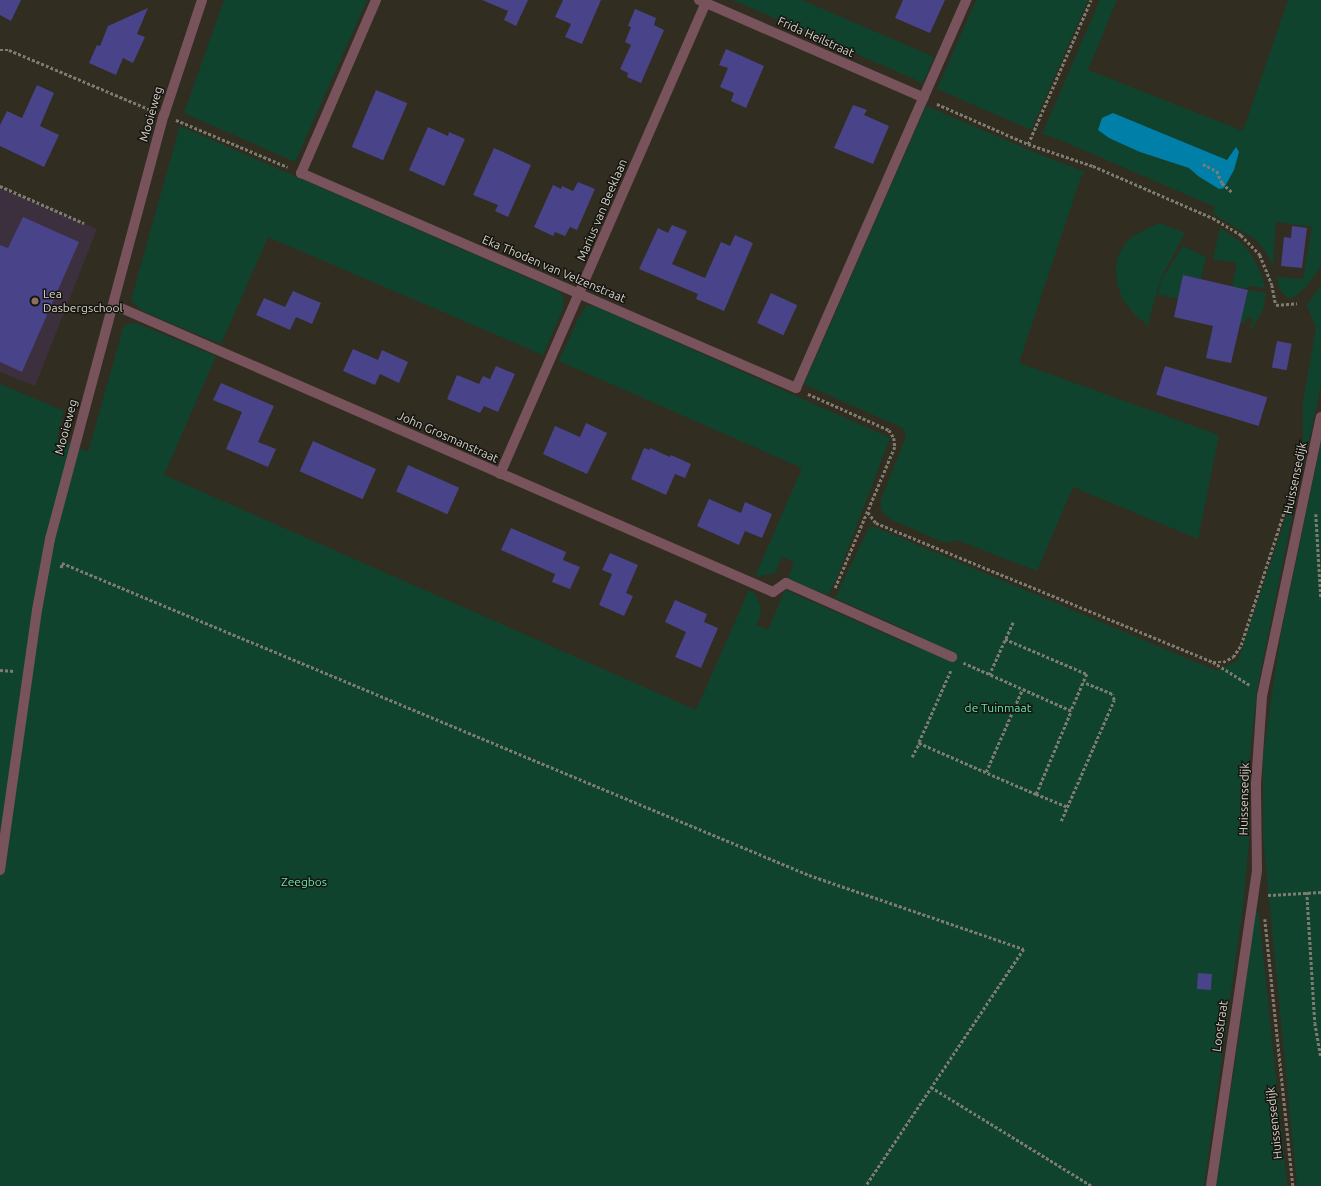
<!DOCTYPE html>
<html>
<head>
<meta charset="utf-8">
<style>
  body { margin:0 }
  #map { position:relative; width:1321px; height:1186px; overflow:hidden; background:#312d21; font-family:Ubuntu,sans-serif }
  div>[style] { position:absolute }
  [style*='--x'] { left:calc(var(--x)*1px); top:calc(var(--y)*1px); width:calc(var(--w)*1px); rotate:calc(var(--a)*1deg) }
  .education>* { inset:0; background:#3c303f }
  .green>* { inset:0; background:#10432d }
  .water>* { inset:0; background:#007fa9 }
  .building>* { inset:0; background:#494389; transform-origin:0 0 }
  .path>* { height:2.5px; margin-top:-1.25px; transform-origin:0; background:repeating-linear-gradient(90deg,#7e7b71 0 3px,transparent 0 5px) }
  .minor>* { height:10px; margin:-5px; padding:0 5px; transform-origin:5px; border-radius:5px; background:#78535b }
  .dots>* { width:11px; height:11px; translate:-50% -50%; box-sizing:border-box; border:2px solid #171510; border-radius:50% }
  span { translate:-50% -50%; white-space:nowrap; text-align:center; line-height:1.15; -webkit-text-stroke:3px #171510; paint-order:stroke }
  .street-label { font-size:12px; color:#d4d2ca }
  .poi-label { font-size:12px; color:#d4d2ca }
  .left { translate:0 -50%; text-align:left }
  .park-label { font-size:12px; color:#64e6ac }
</style>
</head>
<body>
<div id="map">
  <div class="education">
    <div style="clip-path:polygon(0 188px,97px 229px,35px 386px,0 372px)"></div>
  </div>
  <div class="green">
    <div style="clip-path:polygon(224px 0,367px 0,295px 162px,184px 113px)"></div>
    <div style="clip-path:polygon(733px 0,802px 0,934px 57px,923px 83px)"></div>
    <div style="clip-path:polygon(976px 0,1088px 0,1031px 130px,937px 89px)"></div>
    <div style="clip-path:polygon(evenodd,1100px 0,1117px 0,1088px 70px,1243px 131px,1288px 0,1321px 0,1321px 265px,1319px 270px,1301px 292px,1292px 298px,1287px 298px,1279px 288px,1277px 277px,1303px 279px,1312px 227px,1276px 222px,1273px 266px,1266px 252px,1255px 239px,1213px 214px,1215px 207px,1058px 139px,1042px 134px,1100px 0,1113px 113px,1227px 160px,1198px 176px,1189px 168px,1140px 152px,1113px 113px)"></div>
    <div style="clip-path:polygon(926px 106px,1034px 152px,1085px 172px,1081px 177px,1019px 363px,1219px 435px,1198px 539px,1073px 487px,1037px 571px,957px 540px,945px 543px,890px 519px,885px 515px,881px 508px,881px 499px,906px 437px,903px 428px,804px 384px)"></div>
    <div style="clip-path:polygon(180px 126px,560px 292px,564px 299px,563px 309px,543px 355px,268px 237px,221px 344px,142px 311px,131px 300px)"></div>
    <div style="clip-path:polygon(1159px 223px,1185px 233px,1162px 276px,1149px 319px,1149px 326px,1135px 315px,1123px 300px,1117px 284px,1116px 266px,1118px 256px,1126px 242px,1135px 235px)"></div>
    <div style="clip-path:polygon(1220px 228px,1242px 243px,1253px 257px,1262px 276px,1265px 288px,1249px 286px,1245px 289px,1232px 286px,1237px 263px,1213px 259px)"></div>
    <div style="clip-path:polygon(1183px 246px,1206px 257px,1201px 279px,1183px 275px,1178px 299px,1158px 294px,1162px 279px)"></div>
    <div style="clip-path:polygon(1321px 285px,1321px 385px,1303px 469px,1303px 402px,1316px 328px,1307px 305px)"></div>
    <div style="clip-path:polygon(1248px 290px,1266px 293px,1263px 310px,1252px 329px,1250px 327px,1253px 323px,1252px 317px,1246px 318px,1244px 324px,1240px 323px)"></div>
    <div style="clip-path:polygon(586px 306px,595px 306px,890px 438px,836px 580px,828px 595px,788px 579px,794px 562px,782px 557px,775px 573px,755px 577px,802px 468px,559px 361px,578px 319px)"></div>
    <div style="clip-path:polygon(136px 323px,216px 356px,164px 475px,696px 710px,749px 590px,755px 594px,760px 605px,761px 614px,756px 625px,768px 630px,785px 590px,915px 647px,920px 636px,835px 598px,869px 527px,875px 527px,1217px 671px,1238px 660px,1288px 511px,1295px 502px,1257px 690px,1250px 754px,1249px 842px,1243px 906px,1204px 1186px,0 1186px,0 384px,64px 411px,57px 438px,88px 452px,124px 325px)"></div>
    <div style="clip-path:polygon(1321px 442px,1321px 1186px,1297px 1186px,1263px 837px,1263px 755px,1281px 633px)"></div>
    <div style="clip-path:polygon(1255px 909px,1259px 914px,1287px 1186px,1216px 1186px,1238px 1043px)"></div>
  </div>
  <div class="water">
    <div style="clip-path:polygon(1113px 113px,1227px 160px,1236px 147px,1239px 152px,1234px 170px,1224px 188px,1219px 189px,1198px 176px,1189px 168px,1140px 152px,1109px 138px,1098px 130px,1102px 118px)"></div>
  </div>
  <div class="building">
    <div style="clip-path:polygon(0 0,21px 0,11px 21px,0 15px)"></div>
    <div style="clip-path:polygon(482px 0,528px 0,516px 26px,504px 20px,508px 11px)"></div>
    <div style="clip-path:polygon(563px 0,601px 0,582px 44px,565px 37px,571px 24px,555px 17px)"></div>
    <div style="clip-path:polygon(903px 0,945px 0,930px 33px,895px 18px)"></div>
    <div style="clip-path:polygon(148px 8px,137px 34px,145px 37px,133px 63px,123px 58px,116px 75px,89px 63px,97px 45px,100px 46px,108px 26px)"></div>
    <div style="clip-path:polygon(635px 9px,656px 18px,654px 25px,664px 30px,641px 83px,627px 77px,628px 73px,620px 69px,631px 45px,625px 42px,631px 27px,628px 26px)"></div>
    <div style="clip-path:polygon(726px 49px,764px 66px,746px 108px,731px 101px,734px 93px,720px 87px,728px 68px,719px 65px)"></div>
    <div style="clip-path:polygon(37px 85px,54px 93px,40px 126px,59px 135px,44px 167px,0 146px,0 125px,7px 111px,22px 118px)"></div>
    <div style="left:376px;top:90px;width:34px;height:62px;rotate:23deg"></div>
    <div style="clip-path:polygon(853px 105px,867px 110px,864px 115px,889px 126px,873px 164px,834px 148px)"></div>
    <div style="clip-path:polygon(428px 127px,448px 136px,449px 132px,465px 139px,444px 186px,409px 170px)"></div>
    <div style="clip-path:polygon(494px 148px,531px 165px,508px 217px,495px 211px,498px 205px,473px 195px)"></div>
    <div style="clip-path:polygon(578px 182px,595px 189px,577px 230px,570px 227px,565px 236px,555px 232px,553px 236px,534px 227px,553px 185px,561px 189px,562px 186px,573px 191px)"></div>
    <div style="clip-path:polygon(23px 217px,79px 242px,22px 372px,0 362px,0 245px,8px 248px)"></div>
    <div style="clip-path:polygon(672px 225px,687px 231px,672px 264px,705px 278px,721px 242px,730px 246px,735px 235px,753px 243px,724px 311px,696px 299px,698px 294px,639px 269px,658px 228px,668px 233px)"></div>
    <div style="clip-path:polygon(1292px 226px,1307px 228px,1302px 268px,1281px 266px,1284px 237px,1291px 238px)"></div>
    <div style="clip-path:polygon(1183px 275px,1248px 290px,1231px 363px,1206px 358px,1213px 326px,1174px 317px)"></div>
    <div style="clip-path:polygon(293px 291px,321px 303px,312px 324px,296px 317px,290px 330px,256px 315px,264px 298px,285px 307px)"></div>
    <div style="left:771px;top:293px;width:29px;height:33px;rotate:25deg"></div>
    <div style="left:1277px;top:341px;width:15px;height:27px;rotate:11deg"></div>
    <div style="clip-path:polygon(353px 349px,378px 360px,382px 350px,408px 362px,399px 383px,380px 374px,375px 385px,343px 371px)"></div>
    <div style="clip-path:polygon(496px 366px,515px 374px,498px 412px,484px 406px,480px 413px,447px 399px,457px 375px,479px 384px,483px 376px,490px 379px)"></div>
    <div style="left:1165px;top:366px;width:107px;height:30px;rotate:17deg"></div>
    <div style="clip-path:polygon(221px 383px,274px 406px,258px 442px,276px 449px,268px 467px,226px 449px,242px 412px,213px 400px)"></div>
    <div style="clip-path:polygon(586px 423px,607px 433px,587px 474px,543px 454px,555px 426px,580px 437px)"></div>
    <div style="left:313px;top:441px;width:69px;height:33px;rotate:24deg"></div>
    <div style="clip-path:polygon(644px 448px,650px 450px,650px 448px,670px 457px,671px 455px,691px 464px,685px 478px,675px 474px,666px 495px,631px 479px)"></div>
    <div style="left:408px;top:465px;width:56px;height:29px;rotate:24deg"></div>
    <div style="clip-path:polygon(709px 499px,741px 513px,745px 502px,772px 514px,762px 538px,745px 531px,739px 545px,697px 526px)"></div>
    <div style="clip-path:polygon(511px 528px,566px 552px,563px 560px,580px 567px,570px 589px,552px 582px,555px 574px,501px 550px)"></div>
    <div style="clip-path:polygon(610px 553px,638px 565px,626px 593px,633px 596px,624px 616px,599px 605px,612px 574px,602px 570px)"></div>
    <div style="clip-path:polygon(675px 600px,707px 614px,704px 622px,718px 628px,701px 668px,675px 657px,686px 632px,665px 622px)"></div>
    <div style="left:1198px;top:973px;width:14px;height:16px;rotate:4deg"></div>
  </div>
  <div class="path">
    <div style="--x:0;--y:50;--w:9;--a:0"></div>
    <div style="--x:9;--y:50;--w:154;--a:22.9"></div>
    <div style="--x:937;--y:104;--w:99;--a:23.7"></div>
    <div style="--x:1028;--y:144;--w:69;--a:18.7"></div>
    <div style="--x:1093;--y:166;--w:131;--a:23.4"></div>
    <div style="--x:1213;--y:218;--w:33;--a:31"></div>
    <div style="--x:1241;--y:235;--w:28;--a:46"></div>
    <div style="--x:1260;--y:255;--w:32;--a:68"></div>
    <div style="--x:1272;--y:285;--w:20;--a:79"></div>
    <div style="--x:1276;--y:305;--w:21;--a:-5"></div>
    <div style="--x:176;--y:120;--w:121;--a:22.8"></div>
    <div style="--x:1028;--y:144;--w:157;--a:-66.4"></div>
    <div style="--x:1203;--y:164;--w:16;--a:27"></div>
    <div style="--x:1217;--y:171;--w:13;--a:67"></div>
    <div style="--x:1222;--y:183;--w:13;--a:42"></div>
    <div style="--x:0;--y:186;--w:92;--a:23.8"></div>
    <div style="--x:808;--y:394;--w:89;--a:24"></div>
    <div style="--x:889;--y:430;--w:9;--a:58"></div>
    <div style="--x:894;--y:438;--w:9;--a:84"></div>
    <div style="--x:895;--y:447;--w:154;--a:112.9"></div>
    <div style="--x:868;--y:512;--w:14;--a:54"></div>
    <div style="--x:876;--y:523;--w:365;--a:22.4"></div>
    <div style="--x:1213;--y:662;--w:10;--a:0"></div>
    <div style="--x:1223;--y:662;--w:11;--a:-27"></div>
    <div style="--x:1233;--y:657;--w:14;--a:-56"></div>
    <div style="--x:1241;--y:645;--w:146;--a:-72.1"></div>
    <div style="--x:1316;--y:514;--w:85;--a:86.6"></div>
    <div style="--x:61;--y:568;--w:5;--a:-79"></div>
    <div style="--x:62;--y:563;--w:810;--a:22.67"></div>
    <div style="--x:809;--y:875;--w:227;--a:19"></div>
    <div style="--x:1024;--y:949;--w:285;--a:123.7"></div>
    <div style="--x:1005;--y:639;--w:89;--a:23.1"></div>
    <div style="--x:1087;--y:674;--w:40;--a:113.4"></div>
    <div style="--x:1213;--y:662;--w:44;--a:31.9"></div>
    <div style="--x:0;--y:670;--w:15;--a:4"></div>
    <div style="--x:951;--y:671;--w:79;--a:114"></div>
    <div style="--x:919;--y:743;--w:128;--a:23.6"></div>
    <div style="--x:1036;--y:794;--w:90;--a:-67.1"></div>
    <div style="--x:1071;--y:711;--w:118;--a:-156"></div>
    <div style="--x:989;--y:675;--w:58;--a:-65.6"></div>
    <div style="--x:912;--y:757;--w:16;--a:-63"></div>
    <div style="--x:986;--y:772;--w:90;--a:-66.3"></div>
    <div style="--x:1036;--y:794;--w:35;--a:22"></div>
    <div style="--x:1061;--y:821;--w:132;--a:-66.3"></div>
    <div style="--x:1114;--y:700;--w:6;--a:-108"></div>
    <div style="--x:1112;--y:694;--w:31;--a:-158"></div>
    <div style="--x:1307;--y:892;--w:131;--a:86.5"></div>
    <div style="--x:1315;--y:1023;--w:34;--a:80"></div>
    <div style="--x:1268;--y:895;--w:53;--a:-3.2"></div>
    <div style="--x:1265;--y:919;--w:268;--a:84"></div>
    <div style="--x:931;--y:1087;--w:189;--a:31.6"></div>
  </div>
  <div class="minor">
    <div style="--x:376;--y:0;--w:189;--a:113.4"></div>
    <div style="--x:301;--y:173;--w:540;--a:23.48"></div>
    <div style="--x:796;--y:388;--w:424;--a:-66.3"></div>
    <div style="--x:699;--y:0;--w:245;--a:23.5"></div>
    <div style="--x:114;--y:305;--w:719;--a:23.53"></div>
    <div style="--x:773;--y:592;--w:16;--a:-35"></div>
    <div style="--x:786;--y:583;--w:182;--a:24"></div>
    <div style="--x:500;--y:474;--w:517;--a:-66.41"></div>
    <div style="--x:0;--y:870;--w:263;--a:-81.9"></div>
    <div style="--x:37;--y:610;--w:72;--a:-79.6"></div>
    <div style="--x:50;--y:539;--w:439;--a:-75"></div>
    <div style="--x:164;--y:115;--w:121;--a:-71.7"></div>
    <div style="--x:1211;--y:1186;--w:319;--a:-81.7"></div>
    <div style="--x:1257;--y:870;--w:86;--a:-90.7"></div>
    <div style="--x:1256;--y:784;--w:88;--a:-86.1"></div>
    <div style="--x:1262;--y:696;--w:285;--a:-78.1"></div>
  </div>
  <div class="dots">
    <div style="left:35px;top:301px;background:#8d6e63"></div>
  </div>
  <div class="street-label">
    <span style="left:816px;top:37px;rotate:24deg">Frida Heilstraat</span>
    <span style="left:151px;top:114px;rotate:-74deg">Mooieweg</span>
    <span style="left:602px;top:210px;rotate:-67deg">Marius van Beeklaan</span>
    <span style="left:554px;top:269px;rotate:23deg">Eka Thoden van Velzenstraat</span>
    <span style="left:66px;top:427px;rotate:-75deg">Mooieweg</span>
    <span style="left:448px;top:437px;rotate:24deg">John Grosmanstraat</span>
    <span style="left:1295px;top:478px;rotate:-78deg">Huissensedijk</span>
    <span style="left:1244px;top:799px;rotate:-89deg">Huissensedijk</span>
    <span style="left:1220px;top:1026px;rotate:-82deg">Loostraat</span>
    <span style="left:1274px;top:1123px;rotate:-96deg">Huissensedijk</span>
  </div>
  <div class="poi-label">
    <span class="left" style="left:43px;top:301px">Lea<br>Dasbergschool</span>
  </div>
  <div class="park-label">
    <span style="left:998px;top:708px">de Tuinmaat</span>
    <span style="left:304px;top:882px">Zeegbos</span>
  </div>
</div>
</body>
</html>
